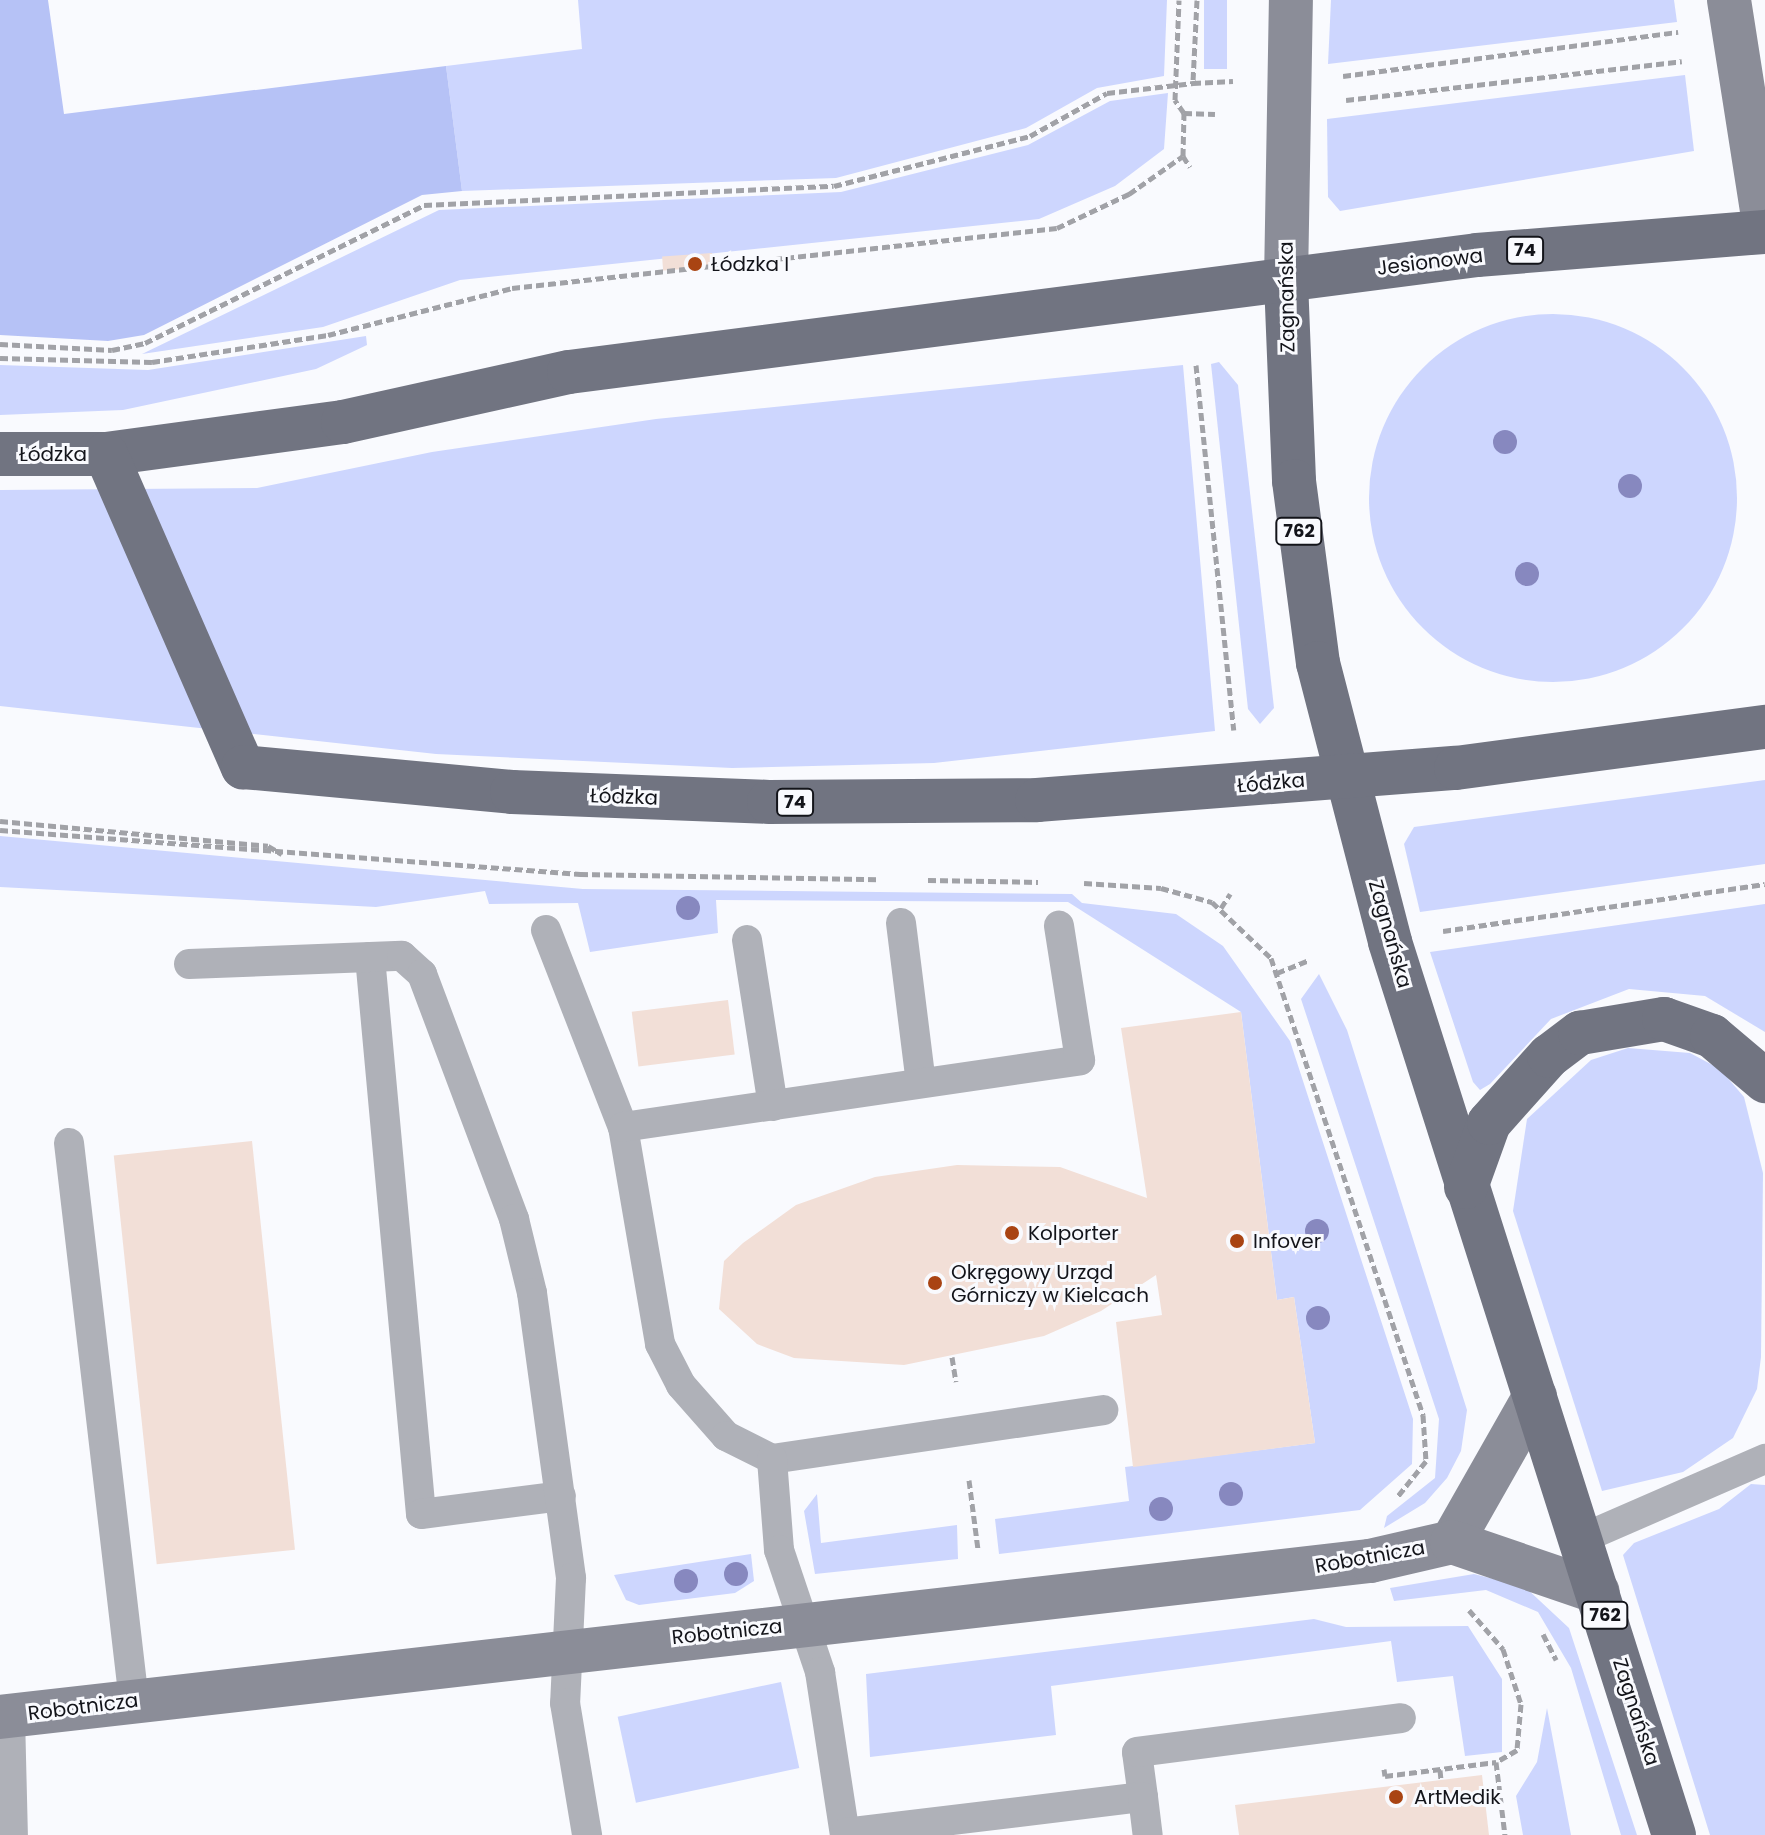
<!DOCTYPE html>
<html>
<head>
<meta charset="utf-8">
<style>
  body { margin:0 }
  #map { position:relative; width:1765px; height:1835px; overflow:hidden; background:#f9fafe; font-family:Poppins,sans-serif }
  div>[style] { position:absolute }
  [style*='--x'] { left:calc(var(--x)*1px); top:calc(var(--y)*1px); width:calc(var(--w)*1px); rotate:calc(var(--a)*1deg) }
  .green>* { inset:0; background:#cdd6fe; transform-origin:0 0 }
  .round { border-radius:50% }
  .forest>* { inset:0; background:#b6c2f6 }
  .building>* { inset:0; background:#f2dfd7; transform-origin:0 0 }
  .path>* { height:5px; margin-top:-2.5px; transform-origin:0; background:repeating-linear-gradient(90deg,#a1a2a7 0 8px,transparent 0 12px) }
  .lane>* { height:30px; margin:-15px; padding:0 15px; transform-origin:15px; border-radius:15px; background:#afb1b8 }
  .secondary>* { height:44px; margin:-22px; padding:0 22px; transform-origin:22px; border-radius:22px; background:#8b8d98 }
  .primary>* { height:44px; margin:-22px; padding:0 22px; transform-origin:22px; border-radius:22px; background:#717481 }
  .trees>* { width:24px; height:24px; margin:-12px; border-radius:50%; background:#8788bf }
  .dots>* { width:22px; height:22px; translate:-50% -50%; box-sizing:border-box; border:4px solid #f9fafe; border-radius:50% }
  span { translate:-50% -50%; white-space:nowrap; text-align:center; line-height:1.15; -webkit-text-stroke:6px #f9fafe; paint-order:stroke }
  .shield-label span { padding:2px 6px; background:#f9fafe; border:2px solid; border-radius:6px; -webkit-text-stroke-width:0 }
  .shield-label { font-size:18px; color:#13141a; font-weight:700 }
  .street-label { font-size:20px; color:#13141a }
  .poi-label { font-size:20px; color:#13141a }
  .left { translate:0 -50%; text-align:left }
</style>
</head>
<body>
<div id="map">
  <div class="green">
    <div style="clip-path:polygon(578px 0,1167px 0,1164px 76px,1097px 88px,1026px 128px,836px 178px,462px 191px,446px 66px,582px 49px)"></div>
    <div style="left:1204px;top:0;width:23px;height:69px"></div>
    <div style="clip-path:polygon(1331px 0,1674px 0,1677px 22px,1328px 64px)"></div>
    <div style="clip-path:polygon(1685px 75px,1694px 151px,1340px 211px,1328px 197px,1327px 119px)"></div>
    <div style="clip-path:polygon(1168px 93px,1164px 149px,1115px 186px,1039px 219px,460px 280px,323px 327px,142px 354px,439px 210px,841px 192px,1028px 145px,1110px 101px)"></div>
    <div class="round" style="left:1369px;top:314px;width:368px;height:368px"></div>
    <div style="clip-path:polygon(366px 336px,367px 345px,316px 369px,123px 410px,0 415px,0 365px,148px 370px)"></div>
    <div style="clip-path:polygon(1219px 362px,1238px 385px,1274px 708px,1260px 724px,1248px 709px,1211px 364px)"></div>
    <div style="clip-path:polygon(1183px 365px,1215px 731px,934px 763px,732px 768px,436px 754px,0 706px,0 490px,257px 488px,432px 452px,656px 419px)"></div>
    <div style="clip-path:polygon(1765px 780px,1765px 864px,1420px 912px,1404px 844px,1414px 827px)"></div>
    <div style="clip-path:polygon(0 836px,583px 889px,1072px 894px,1082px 903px,1176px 914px,1223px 946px,1290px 1041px,1413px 1419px,1412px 1464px,1360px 1510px,999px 1554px,995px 1519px,1129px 1501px,1125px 1467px,1315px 1443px,1294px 1297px,1277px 1300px,1241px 1012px,1068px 902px,716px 900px,718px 933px,590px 952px,578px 903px,489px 904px,485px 891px,376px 907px,0 887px)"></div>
    <div style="clip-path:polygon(1765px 904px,1765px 1032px,1705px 996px,1629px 989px,1551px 1019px,1490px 1084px,1480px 1090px,1473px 1082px,1430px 952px)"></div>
    <div style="clip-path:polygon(1319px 974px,1347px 1030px,1467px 1410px,1461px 1451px,1447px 1478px,1425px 1503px,1384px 1528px,1387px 1516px,1435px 1478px,1439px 1419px,1301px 999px)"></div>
    <div style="clip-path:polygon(1628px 1048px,1690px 1053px,1720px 1069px,1744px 1097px,1763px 1173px,1761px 1357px,1757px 1389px,1733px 1438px,1683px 1472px,1602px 1491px,1513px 1211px,1527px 1119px,1591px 1060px)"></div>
    <div style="clip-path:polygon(1751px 1484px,1765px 1485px,1765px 1835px,1710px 1835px,1623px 1555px,1634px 1543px,1719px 1509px)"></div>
    <div style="clip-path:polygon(817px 1494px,821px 1543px,957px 1525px,958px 1559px,815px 1574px,804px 1511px)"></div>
    <div style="clip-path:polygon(751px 1554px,754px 1581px,735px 1593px,639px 1605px,626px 1600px,614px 1575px)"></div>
    <div style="clip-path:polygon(1474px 1574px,1525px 1587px,1569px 1628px,1637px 1835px,1621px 1835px,1571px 1668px,1538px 1612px,1486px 1590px,1394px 1601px,1390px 1588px)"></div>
    <div style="clip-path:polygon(1314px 1619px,1346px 1627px,1468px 1626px,1502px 1679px,1502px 1752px,1465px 1756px,1453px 1676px,1397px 1682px,1391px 1641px,1051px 1686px,1056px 1735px,870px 1757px,866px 1674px)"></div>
    <div style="left:781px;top:1682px;width:88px;height:167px;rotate:78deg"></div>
    <div style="clip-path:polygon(1547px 1708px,1571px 1835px,1523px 1835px,1516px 1796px,1537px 1762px)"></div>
  </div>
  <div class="forest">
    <div style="clip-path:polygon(0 0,48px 0,64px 114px,446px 66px,462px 191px,422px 195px,144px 335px,108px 341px,0 335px)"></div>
  </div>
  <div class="building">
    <div style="left:712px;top:253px;width:14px;height:50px;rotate:86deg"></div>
    <div style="left:728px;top:1000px;width:55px;height:97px;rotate:83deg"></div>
    <div style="clip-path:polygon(1241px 1012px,1277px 1300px,1294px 1297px,1315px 1443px,1133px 1467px,1116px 1322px,1162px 1315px,1156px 1275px,1101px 1311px,1044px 1336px,904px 1365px,794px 1358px,757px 1344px,719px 1309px,724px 1261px,743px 1243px,796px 1205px,875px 1177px,957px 1165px,1060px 1167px,1147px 1198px,1121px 1028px)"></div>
    <div style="left:252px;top:1141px;width:411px;height:139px;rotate:84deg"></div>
    <div style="clip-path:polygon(1482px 1775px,1489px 1835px,1239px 1835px,1235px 1805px)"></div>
  </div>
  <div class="path">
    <div style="--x:1197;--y:0;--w:83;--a:92.8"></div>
    <div style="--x:1193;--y:83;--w:40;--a:-2.9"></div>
    <div style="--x:1343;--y:76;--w:338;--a:-7.5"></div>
    <div style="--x:1346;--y:100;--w:338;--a:-6.6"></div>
    <div style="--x:1184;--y:113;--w:31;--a:2"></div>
    <div style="--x:1183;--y:156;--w:13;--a:58"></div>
    <div style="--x:0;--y:344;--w:112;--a:3.1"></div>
    <div style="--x:112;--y:350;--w:34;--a:-12"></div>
    <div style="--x:145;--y:343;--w:311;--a:-26.3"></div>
    <div style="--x:424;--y:205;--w:410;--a:-2.7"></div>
    <div style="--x:834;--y:186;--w:202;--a:-14.3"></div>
    <div style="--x:1030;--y:136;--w:88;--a:-29.2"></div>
    <div style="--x:1107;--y:93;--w:87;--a:-6.6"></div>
    <div style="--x:0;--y:358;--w:152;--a:1.5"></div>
    <div style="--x:152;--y:362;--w:178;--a:-8.7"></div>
    <div style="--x:328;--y:335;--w:190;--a:-14.3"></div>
    <div style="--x:512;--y:288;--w:548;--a:-6.28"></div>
    <div style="--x:1057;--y:228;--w:80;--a:-25.3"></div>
    <div style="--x:1129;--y:194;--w:66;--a:-35.1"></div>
    <div style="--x:1183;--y:156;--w:43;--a:-88.7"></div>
    <div style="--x:1184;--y:113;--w:16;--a:-125"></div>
    <div style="--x:1175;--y:100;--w:100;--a:-87.7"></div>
    <div style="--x:1196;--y:365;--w:367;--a:84.1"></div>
    <div style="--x:0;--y:821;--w:269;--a:5.3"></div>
    <div style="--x:268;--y:846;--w:16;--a:30"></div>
    <div style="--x:0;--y:830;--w:582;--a:4.34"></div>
    <div style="--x:580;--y:874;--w:298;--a:1"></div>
    <div style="--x:928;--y:880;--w:110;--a:1"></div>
    <div style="--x:1084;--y:883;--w:77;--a:3.7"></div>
    <div style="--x:1161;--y:888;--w:53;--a:15.4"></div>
    <div style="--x:1212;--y:902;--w:81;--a:43.5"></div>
    <div style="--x:1271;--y:958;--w:482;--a:71.6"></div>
    <div style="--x:1423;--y:1415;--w:46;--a:86.3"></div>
    <div style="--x:1426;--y:1461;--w:45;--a:128.7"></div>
    <div style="--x:1221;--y:908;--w:17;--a:-57"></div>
    <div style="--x:1443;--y:931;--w:325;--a:-8.3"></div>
    <div style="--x:1277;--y:973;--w:35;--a:-22"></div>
    <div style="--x:952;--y:1357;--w:25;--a:81"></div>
    <div style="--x:969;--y:1480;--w:70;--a:82.6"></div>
    <div style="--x:1469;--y:1610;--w:52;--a:48.9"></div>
    <div style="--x:1503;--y:1649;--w:58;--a:71.9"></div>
    <div style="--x:1521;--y:1704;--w:46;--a:95"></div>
    <div style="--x:1517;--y:1750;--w:24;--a:150"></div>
    <div style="--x:1496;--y:1762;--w:74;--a:83"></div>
    <div style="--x:1543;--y:1634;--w:29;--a:63"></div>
    <div style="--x:1384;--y:1769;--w:7;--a:82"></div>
    <div style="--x:1385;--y:1776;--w:112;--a:-7.2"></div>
    <div style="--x:1440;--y:1770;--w:10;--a:84"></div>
  </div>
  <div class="lane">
    <div style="--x:901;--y:923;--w:161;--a:82.9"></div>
    <div style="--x:546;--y:930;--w:212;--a:68.7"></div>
    <div style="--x:623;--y:1127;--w:220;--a:80.3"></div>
    <div style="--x:660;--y:1344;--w:46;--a:62.9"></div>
    <div style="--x:681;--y:1385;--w:68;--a:48.6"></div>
    <div style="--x:726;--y:1436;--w:51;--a:26.6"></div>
    <div style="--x:772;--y:1459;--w:335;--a:-8.4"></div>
    <div style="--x:747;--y:940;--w:168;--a:81.1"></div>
    <div style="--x:370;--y:957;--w:559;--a:84.77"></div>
    <div style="--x:421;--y:1514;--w:141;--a:-7.3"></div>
    <div style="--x:189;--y:964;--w:213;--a:-2.2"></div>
    <div style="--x:402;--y:956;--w:27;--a:42"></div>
    <div style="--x:422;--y:974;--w:262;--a:69.4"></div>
    <div style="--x:514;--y:1219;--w:76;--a:76.3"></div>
    <div style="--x:532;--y:1293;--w:288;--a:82.2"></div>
    <div style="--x:571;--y:1578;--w:125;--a:92.7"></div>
    <div style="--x:565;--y:1703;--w:134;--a:80.5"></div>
    <div style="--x:623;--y:1127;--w:462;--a:-8.3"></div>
    <div style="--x:1080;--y:1060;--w:136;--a:-98.9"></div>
    <div style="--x:69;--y:1143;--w:562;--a:83.36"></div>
    <div style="--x:772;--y:1459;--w:91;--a:85.6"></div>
    <div style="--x:779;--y:1550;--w:129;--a:71.4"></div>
    <div style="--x:820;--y:1672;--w:165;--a:81.3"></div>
    <div style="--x:1581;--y:1539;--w:201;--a:-23.5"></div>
    <div style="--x:10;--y:1716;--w:119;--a:88.6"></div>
    <div style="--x:1143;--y:1797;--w:45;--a:-97.6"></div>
    <div style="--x:1137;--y:1752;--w:266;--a:-7.3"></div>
    <div style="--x:845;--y:1833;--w:300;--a:-6.9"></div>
    <div style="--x:1143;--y:1797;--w:38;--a:83"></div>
  </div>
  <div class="secondary">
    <div style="--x:1729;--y:0;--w:232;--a:81.1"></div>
    <div style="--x:1286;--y:281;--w:281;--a:-89"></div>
    <div style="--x:1452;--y:1542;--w:168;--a:-60.4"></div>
    <div style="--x:0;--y:1717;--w:1379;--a:-6.5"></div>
    <div style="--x:1370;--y:1561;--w:84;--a:-13"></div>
    <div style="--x:1452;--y:1542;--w:154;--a:18.9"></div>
  </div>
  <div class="primary">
    <div style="--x:1286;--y:281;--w:200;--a:87.7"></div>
    <div style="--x:1294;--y:481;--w:184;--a:82.5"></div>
    <div style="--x:1318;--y:663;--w:288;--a:75.5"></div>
    <div style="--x:1390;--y:942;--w:937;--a:72.36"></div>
    <div style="--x:0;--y:454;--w:106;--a:0"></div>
    <div style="--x:106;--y:454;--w:239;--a:-7.7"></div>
    <div style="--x:343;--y:422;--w:231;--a:-12.5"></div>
    <div style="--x:569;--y:372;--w:916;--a:-7.34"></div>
    <div style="--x:1477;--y:255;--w:289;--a:-4.6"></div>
    <div style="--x:106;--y:454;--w:342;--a:66.4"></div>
    <div style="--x:243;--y:767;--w:270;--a:5.3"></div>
    <div style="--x:512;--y:792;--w:257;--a:2.2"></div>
    <div style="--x:769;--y:802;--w:268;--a:-0.4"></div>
    <div style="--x:1037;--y:800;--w:420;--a:-4.4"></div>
    <div style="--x:1456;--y:768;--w:312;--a:-7.6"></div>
    <div style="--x:1466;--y:1187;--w:68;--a:-70.2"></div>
    <div style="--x:1489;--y:1123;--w:90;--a:-48.2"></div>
    <div style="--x:1549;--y:1056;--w:39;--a:-37"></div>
    <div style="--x:1580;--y:1033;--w:85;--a:-9.5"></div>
    <div style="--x:1664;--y:1019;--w:51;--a:19.5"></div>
    <div style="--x:1712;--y:1036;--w:70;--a:40.3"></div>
  </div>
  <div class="trees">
    <div style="left:1505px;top:442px"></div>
    <div style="left:1630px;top:486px"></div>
    <div style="left:1527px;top:574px"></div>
    <div style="left:688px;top:908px"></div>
    <div style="left:1317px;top:1231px"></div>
    <div style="left:1318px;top:1318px"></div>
    <div style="left:1231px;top:1494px"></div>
    <div style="left:1161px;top:1509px"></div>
    <div style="left:736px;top:1574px"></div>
    <div style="left:686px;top:1581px"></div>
  </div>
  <div class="dots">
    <div style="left:695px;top:264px;background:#a94413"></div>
    <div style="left:1012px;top:1233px;background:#a94413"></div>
    <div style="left:1237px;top:1241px;background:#a94413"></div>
    <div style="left:935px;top:1283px;background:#a94413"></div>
    <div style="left:1396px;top:1797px;background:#a94413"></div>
  </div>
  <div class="shield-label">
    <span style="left:1525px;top:250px">74</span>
    <span style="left:1299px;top:531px">762</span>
    <span style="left:795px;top:802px">74</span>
    <span style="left:1605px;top:1615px">762</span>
  </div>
  <div class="street-label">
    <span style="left:1430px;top:262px;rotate:-7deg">Jesionowa</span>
    <span style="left:1287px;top:297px;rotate:-91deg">Zagnańska</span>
    <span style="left:53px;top:454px">Łódzka</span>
    <span style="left:1271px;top:783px;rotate:-5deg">Łódzka</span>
    <span style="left:624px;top:797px;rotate:2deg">Łódzka</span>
    <span style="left:1390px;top:934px;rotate:74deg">Zagnańska</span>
    <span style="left:1370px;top:1557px;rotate:-10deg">Robotnicza</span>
    <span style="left:727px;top:1632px;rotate:-6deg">Robotnicza</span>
    <span style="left:83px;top:1707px;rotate:-7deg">Robotnicza</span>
    <span style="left:1636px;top:1712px;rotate:72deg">Zagnańska</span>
  </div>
  <div class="poi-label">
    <span class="left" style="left:711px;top:264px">Łódzka I</span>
    <span class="left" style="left:1028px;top:1233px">Kolporter</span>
    <span class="left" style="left:1253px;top:1241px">Infover</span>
    <span class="left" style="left:951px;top:1284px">Okręgowy Urząd<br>Górniczy w Kielcach</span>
    <span class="left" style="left:1414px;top:1797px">ArtMedik</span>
  </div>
</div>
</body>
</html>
